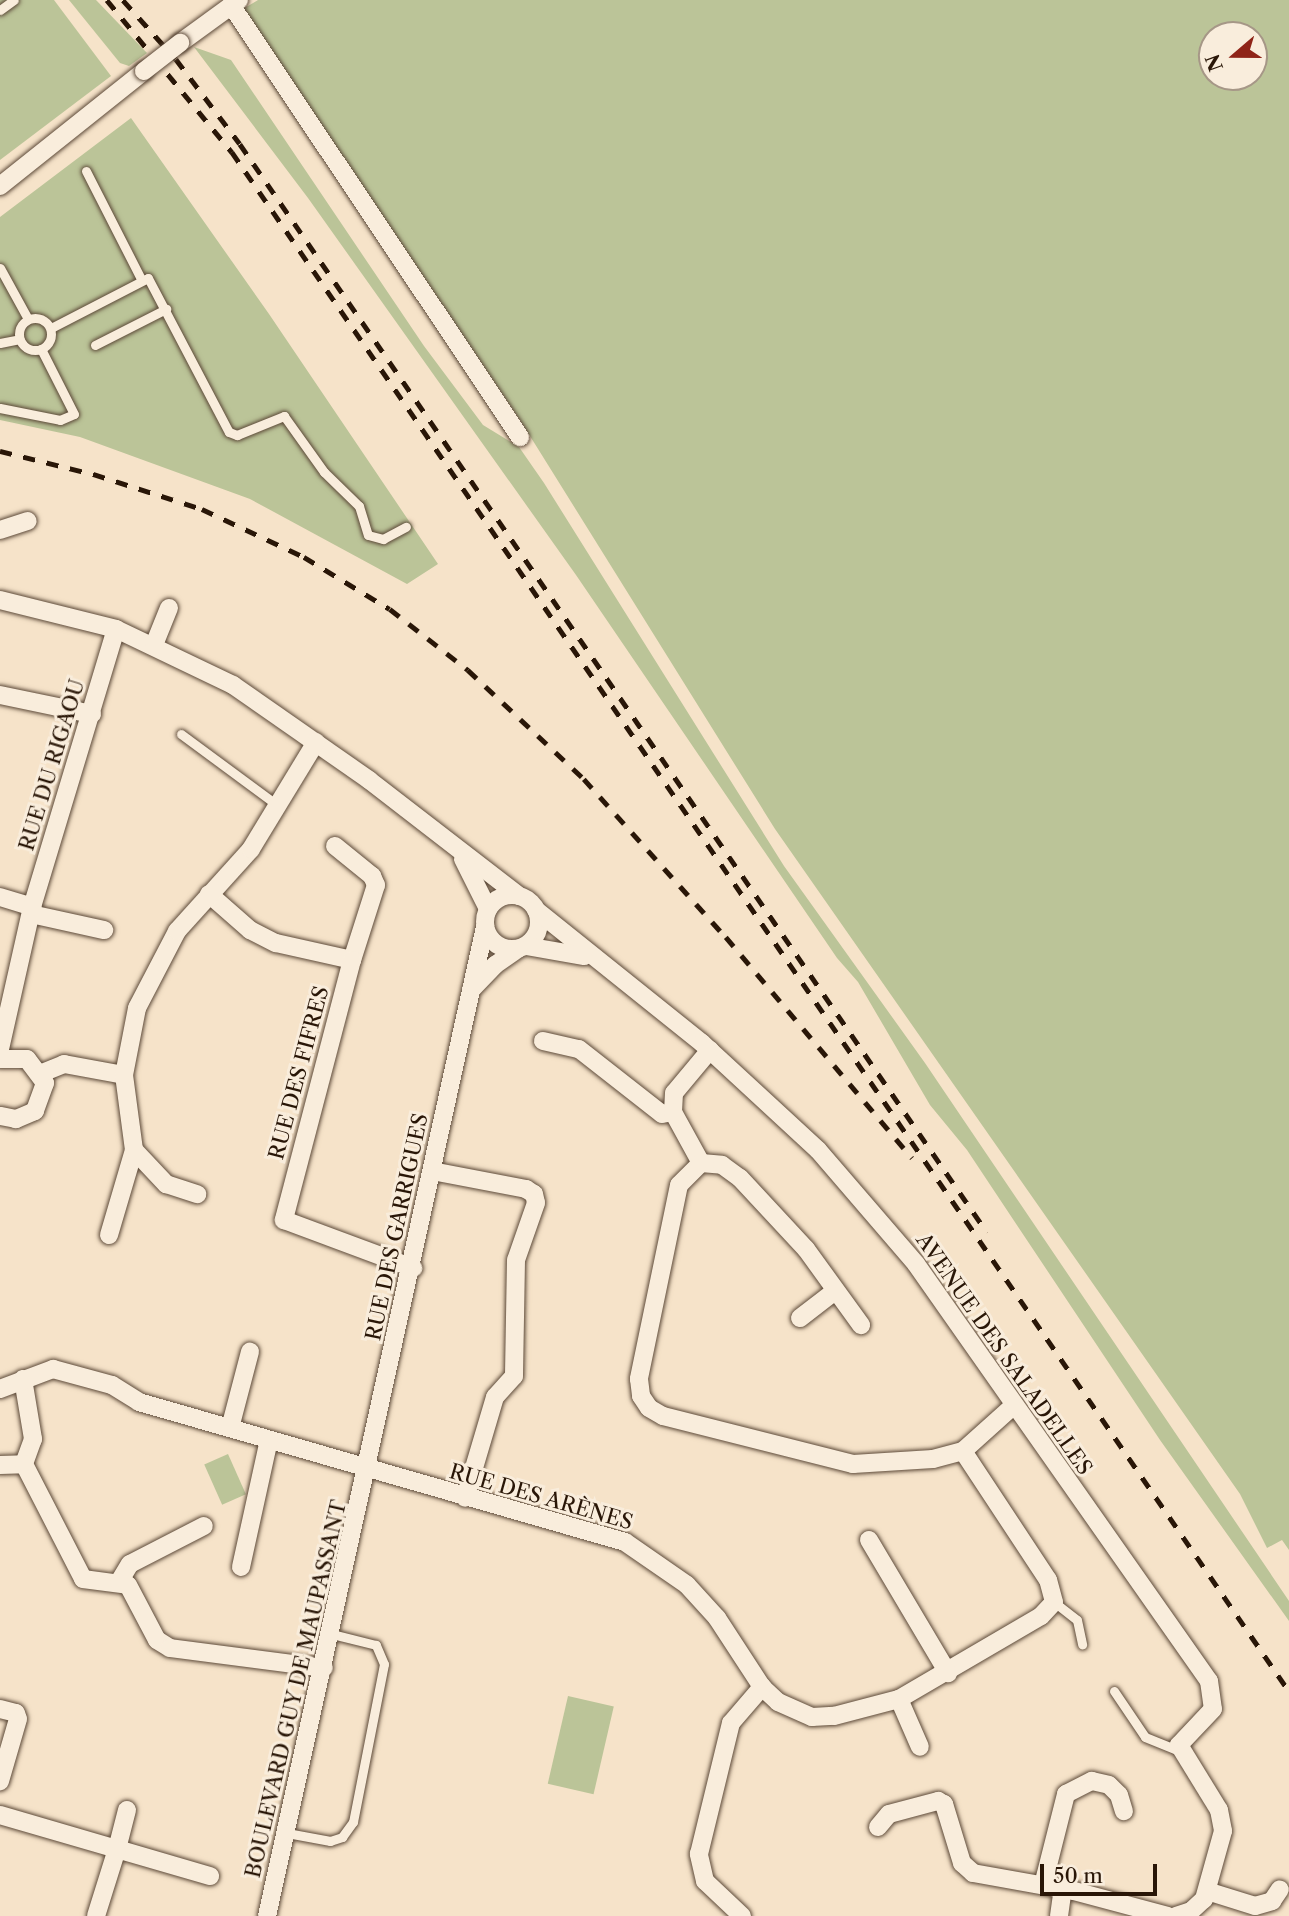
<!DOCTYPE html>
<html>
<head>
<meta charset="utf-8">
<style>
  body { margin:0 }
  #map { position:relative; width:1289px; height:1916px; overflow:hidden; background:#f6e3c9; font-family:"Libre Caslon Text",serif }
  div>[style] { position:absolute }
  [style*='--x'] { left:calc(var(--x)*1px); top:calc(var(--y)*1px); width:calc(var(--w)*1px); rotate:calc(var(--a)*1deg) }
  .green>* { inset:0; background:#bbc498; transform-origin:0 0 }
  .roads { filter:drop-shadow(0 0 2px #5c4938) drop-shadow(0 0 2px #5c4938) }
  .lane>* { height:9px; margin:-4.5px; padding:0 4.5px; transform-origin:4.5px; border-radius:4.5px; background:#f9eddc }
  .lane>.ring { margin:-4.5px; padding:0; box-sizing:content-box; background:none; border:9px solid #f9eddc; border-radius:50% }
  .street>* { height:18px; margin:-9px; padding:0 9px; transform-origin:9px; border-radius:9px; background:#f9eddc }
  .street>.ring { margin:-9px; padding:0; box-sizing:content-box; background:none; border:18px solid #f9eddc; border-radius:50% }
  .rail>* { height:4.5px; margin-top:-2.25px; transform-origin:0; background:repeating-linear-gradient(90deg,#291607 0 12px,transparent 0 24px) }
  .bridges { filter:drop-shadow(0 0 2px #5c4938) drop-shadow(0 0 2px #5c4938) }
  .street-bridge>* { height:18px; margin:-9px; padding:0 9px; transform-origin:9px; border-radius:9px; background:#f9eddc }
  span { translate:-50% -50%; white-space:nowrap; text-align:center; line-height:1.15; -webkit-text-stroke:6px #f9eddc; paint-order:stroke }
  .street-label { font-size:21px; color:#291607 }
  .north { position:absolute; left:1198px; top:21px; width:70px; height:70px; box-sizing:border-box; background:#f9eddc; border:2px solid #a69787; border-radius:50%; rotate:250deg; font-size:19px; font-weight:700; line-height:28px; text-align:center; color:#291607 }
  .north::after { content:''; display:block; margin:auto; width:24px; height:32px; background:#8f2418; clip-path:polygon(50% 0,100% 100%,50% 72%,0 100%) }
  .scale { position:absolute; left:1040px; top:1864px; width:117px; height:32px; box-sizing:border-box; border:4px solid #291607; border-top:0; padding-left:9px; font-size:21px; line-height:24px; white-space:nowrap; color:#291607; -webkit-text-stroke:5px #f9eddc; paint-order:stroke }
</style>
</head>
<body>
<div id="map">
  <div class="green">
    <div style="clip-path:polygon(0 0,54px 0,111px 76px,0 160px)"></div>
    <div style="clip-path:polygon(69px 0,96px 0,147px 53px,129px 66px,120px 63px)"></div>
    <div style="clip-path:polygon(evenodd,258px 0,1289px 0,1289px 1550px,1282px 1540px,1267px 1548px,1240px 1494px,775px 829px,520px 420px,243px 9px,258px 0,1212px 35px,1254px 35px,1254px 77px,1212px 77px,1212px 35px)"></div>
    <div style="clip-path:polygon(194px 47px,231px 60px,424px 346px,483px 425px,519px 447px,544px 483px,784px 866px,925px 1063px,1289px 1601px,1289px 1621px,1160px 1440px,967px 1150px,930px 1105px,858px 982px,837px 958px,576px 575px,308px 198px)"></div>
    <div style="clip-path:polygon(131px 118px,269px 314px,438px 564px,407px 584px,250px 499px,80px 437px,0 420px,0 217px)"></div>
    <div style="left:228px;top:1454px;width:44px;height:26px;rotate:66deg"></div>
    <div style="left:568px;top:1696px;width:47px;height:90px;rotate:13deg"></div>
  </div>
  <div class="roads">
    <div class="lane">
      <div style="--x:0;--y:10;--w:17;--a:-36"></div>
      <div style="--x:86;--y:171;--w:121;--a:63"></div>
      <div style="--x:0;--y:268;--w:58;--a:61.2"></div>
      <div class="ring" style="left:19px;top:318px;width:23px;height:23px"></div>
      <div style="--x:51;--y:328;--w:109;--a:-27.3"></div>
      <div style="--x:148;--y:278;--w:174;--a:62.3"></div>
      <div style="--x:229;--y:432;--w:9;--a:21"></div>
      <div style="--x:237;--y:435;--w:51;--a:-22"></div>
      <div style="--x:284;--y:416;--w:69;--a:54.5"></div>
      <div style="--x:324;--y:472;--w:49;--a:44.2"></div>
      <div style="--x:359;--y:506;--w:30;--a:73"></div>
      <div style="--x:368;--y:535;--w:16;--a:15"></div>
      <div style="--x:383;--y:539;--w:26;--a:-28"></div>
      <div style="--x:0;--y:343;--w:20;--a:-11"></div>
      <div style="--x:95;--y:345;--w:80;--a:-26.9"></div>
      <div style="--x:0;--y:408;--w:61;--a:11.3"></div>
      <div style="--x:60;--y:420;--w:15;--a:-23"></div>
      <div style="--x:74;--y:414;--w:73;--a:-116.9"></div>
      <div style="--x:181;--y:734;--w:119;--a:36.5"></div>
      <div style="--x:1054;--y:1602;--w:29;--a:38"></div>
      <div style="--x:1077;--y:1620;--w:25;--a:78"></div>
      <div style="--x:1114;--y:1691;--w:55;--a:56"></div>
      <div style="--x:1145;--y:1737;--w:38;--a:22"></div>
      <div style="--x:287;--y:1833;--w:44;--a:10.5"></div>
      <div style="--x:330;--y:1841;--w:13;--a:-18"></div>
      <div style="--x:342;--y:1837;--w:19;--a:-54"></div>
      <div style="--x:353;--y:1822;--w:161;--a:-78.9"></div>
      <div style="--x:384;--y:1664;--w:21;--a:-113"></div>
      <div style="--x:376;--y:1645;--w:45;--a:-166"></div>
    </div>
    <div class="street">
      <div style="--x:231;--y:5;--w:520;--a:56.22"></div>
      <div style="--x:180;--y:43;--w:73;--a:-36.1"></div>
      <div style="--x:0;--y:186;--w:184;--a:-38.6"></div>
      <div style="--x:0;--y:530;--w:29;--a:-18"></div>
      <div style="--x:0;--y:600;--w:120;--a:14"></div>
      <div style="--x:116;--y:629;--w:130;--a:25.6"></div>
      <div style="--x:233;--y:685;--w:166;--a:34.9"></div>
      <div style="--x:369;--y:780;--w:190;--a:37.7"></div>
      <div style="--x:154;--y:645;--w:40;--a:-68"></div>
      <div style="--x:0;--y:695;--w:94;--a:11.7"></div>
      <div style="--x:335;--y:846;--w:48;--a:39"></div>
      <div style="--x:372;--y:876;--w:10;--a:66"></div>
      <div style="--x:376;--y:885;--w:79;--a:107.7"></div>
      <div style="--x:463;--y:859;--w:56;--a:63.4"></div>
      <div style="--x:209;--y:894;--w:55;--a:41.3"></div>
      <div style="--x:250;--y:930;--w:29;--a:27"></div>
      <div style="--x:276;--y:943;--w:78;--a:12.6"></div>
      <div style="--x:352;--y:960;--w:269;--a:104.7"></div>
      <div style="--x:284;--y:1220;--w:138;--a:20.4"></div>
      <div class="ring" style="left:485px;top:895px;width:36px;height:36px"></div>
      <div style="--x:0;--y:897;--w:34;--a:17"></div>
      <div style="--x:536;--y:910;--w:213;--a:38.7"></div>
      <div style="--x:702;--y:1043;--w:158;--a:42.7"></div>
      <div style="--x:818;--y:1150;--w:150;--a:49.3"></div>
      <div style="--x:916;--y:1264;--w:510;--a:54.91"></div>
      <div style="--x:1209;--y:1681;--w:28;--a:82"></div>
      <div style="--x:1213;--y:1709;--w:50;--a:133.4"></div>
      <div style="--x:1179;--y:1745;--w:76;--a:58.4"></div>
      <div style="--x:1219;--y:1810;--w:21;--a:79"></div>
      <div style="--x:1223;--y:1831;--w:71;--a:105.6"></div>
      <div style="--x:1204;--y:1899;--w:18;--a:137"></div>
      <div style="--x:1191;--y:1911;--w:16;--a:162"></div>
      <div style="--x:31;--y:914;--w:75;--a:12.4"></div>
      <div style="--x:526;--y:946;--w:59;--a:9.8"></div>
      <div style="--x:471;--y:990;--w:35;--a:-46"></div>
      <div style="--x:495;--y:965;--w:28;--a:-35"></div>
      <div style="--x:543;--y:1041;--w:37;--a:13"></div>
      <div style="--x:579;--y:1049;--w:105;--a:38.1"></div>
      <div style="--x:662;--y:1114;--w:11;--a:-10"></div>
      <div style="--x:0;--y:1049;--w:146;--a:-77.3"></div>
      <div style="--x:32;--y:907;--w:290;--a:-73.2"></div>
      <div style="--x:710;--y:1050;--w:56;--a:129.9"></div>
      <div style="--x:674;--y:1093;--w:19;--a:93"></div>
      <div style="--x:673;--y:1112;--w:58;--a:61.2"></div>
      <div style="--x:701;--y:1163;--w:31;--a:135"></div>
      <div style="--x:679;--y:1185;--w:198;--a:101.7"></div>
      <div style="--x:639;--y:1379;--w:17;--a:83"></div>
      <div style="--x:641;--y:1396;--w:14;--a:56"></div>
      <div style="--x:649;--y:1408;--w:16;--a:30"></div>
      <div style="--x:663;--y:1416;--w:196;--a:14.2"></div>
      <div style="--x:853;--y:1464;--w:80;--a:-3.6"></div>
      <div style="--x:933;--y:1459;--w:31;--a:-15"></div>
      <div style="--x:963;--y:1451;--w:66;--a:-41.9"></div>
      <div style="--x:0;--y:1059;--w:27;--a:0"></div>
      <div style="--x:27;--y:1059;--w:30;--a:53"></div>
      <div style="--x:45;--y:1083;--w:30;--a:110"></div>
      <div style="--x:35;--y:1111;--w:21;--a:157"></div>
      <div style="--x:16;--y:1119;--w:16;--a:-169"></div>
      <div style="--x:42;--y:1073;--w:24;--a:-22"></div>
      <div style="--x:64;--y:1064;--w:61;--a:10.4"></div>
      <div style="--x:134;--y:1150;--w:47;--a:46.7"></div>
      <div style="--x:166;--y:1184;--w:33;--a:18"></div>
      <div style="--x:701;--y:1163;--w:21;--a:5"></div>
      <div style="--x:722;--y:1165;--w:22;--a:36"></div>
      <div style="--x:740;--y:1178;--w:97;--a:47.1"></div>
      <div style="--x:806;--y:1249;--w:94;--a:54.1"></div>
      <div style="--x:432;--y:1171;--w:96;--a:10.8"></div>
      <div style="--x:526;--y:1189;--w:9;--a:32"></div>
      <div style="--x:534;--y:1194;--w:9;--a:77"></div>
      <div style="--x:536;--y:1203;--w:60;--a:109.3"></div>
      <div style="--x:516;--y:1260;--w:116;--a:91"></div>
      <div style="--x:514;--y:1376;--w:28;--a:132"></div>
      <div style="--x:495;--y:1397;--w:105;--a:106.5"></div>
      <div style="--x:109;--y:1235;--w:89;--a:-73.6"></div>
      <div style="--x:134;--y:1150;--w:76;--a:-97.6"></div>
      <div style="--x:124;--y:1075;--w:68;--a:-79"></div>
      <div style="--x:137;--y:1008;--w:87;--a:-62.5"></div>
      <div style="--x:177;--y:931;--w:110;--a:-47.9"></div>
      <div style="--x:251;--y:849;--w:125;--a:-58.7"></div>
      <div style="--x:800;--y:1318;--w:44;--a:-37.6"></div>
      <div style="--x:23;--y:1379;--w:61;--a:80.5"></div>
      <div style="--x:33;--y:1439;--w:27;--a:110"></div>
      <div style="--x:0;--y:1389;--w:57;--a:-20.7"></div>
      <div style="--x:53;--y:1369;--w:61;--a:15.2"></div>
      <div style="--x:112;--y:1385;--w:32;--a:32"></div>
      <div style="--x:139;--y:1402;--w:506;--a:16.07"></div>
      <div style="--x:625;--y:1542;--w:75;--a:34.7"></div>
      <div style="--x:687;--y:1585;--w:45;--a:47.7"></div>
      <div style="--x:717;--y:1618;--w:82;--a:56.9"></div>
      <div style="--x:762;--y:1687;--w:22;--a:43"></div>
      <div style="--x:778;--y:1702;--w:37;--a:24"></div>
      <div style="--x:812;--y:1717;--w:22;--a:-3"></div>
      <div style="--x:834;--y:1716;--w:67;--a:-14.7"></div>
      <div style="--x:899;--y:1699;--w:164;--a:-30.3"></div>
      <div style="--x:1041;--y:1616;--w:19;--a:-47"></div>
      <div style="--x:1054;--y:1602;--w:23;--a:-105"></div>
      <div style="--x:1048;--y:1580;--w:154;--a:-123.4"></div>
      <div style="--x:230;--y:1428;--w:79;--a:-75.3"></div>
      <div style="--x:0;--y:1465;--w:24;--a:-2"></div>
      <div style="--x:24;--y:1464;--w:129;--a:62.8"></div>
      <div style="--x:83;--y:1579;--w:45;--a:7.6"></div>
      <div style="--x:128;--y:1585;--w:62;--a:62.2"></div>
      <div style="--x:157;--y:1640;--w:15;--a:32"></div>
      <div style="--x:170;--y:1648;--w:155;--a:7.4"></div>
      <div style="--x:869;--y:1540;--w:155;--a:59.3"></div>
      <div style="--x:241;--y:1567;--w:130;--a:-77.6"></div>
      <div style="--x:119;--y:1582;--w:21;--a:-59"></div>
      <div style="--x:130;--y:1564;--w:83;--a:-27.2"></div>
      <div style="--x:899;--y:1699;--w:52;--a:66.4"></div>
      <div style="--x:0;--y:1709;--w:16;--a:14"></div>
      <div style="--x:16;--y:1713;--w:6;--a:72"></div>
      <div style="--x:18;--y:1719;--w:65;--a:106.2"></div>
      <div style="--x:127;--y:1810;--w:40;--a:104.4"></div>
      <div style="--x:117;--y:1849;--w:97;--a:16.2"></div>
      <div style="--x:0;--y:1815;--w:122;--a:16.2"></div>
      <div style="--x:117;--y:1849;--w:70;--a:107.4"></div>
      <div style="--x:878;--y:1827;--w:17;--a:-50"></div>
      <div style="--x:889;--y:1814;--w:51;--a:-14.9"></div>
      <div style="--x:938;--y:1801;--w:7;--a:27"></div>
      <div style="--x:944;--y:1804;--w:62;--a:73"></div>
      <div style="--x:962;--y:1863;--w:15;--a:42"></div>
      <div style="--x:973;--y:1873;--w:103;--a:10.1"></div>
      <div style="--x:1074;--y:1891;--w:97;--a:14.9"></div>
      <div style="--x:1043;--y:1885;--w:94;--a:-75.8"></div>
      <div style="--x:1066;--y:1794;--w:29;--a:-27"></div>
      <div style="--x:1092;--y:1781;--w:17;--a:13"></div>
      <div style="--x:1109;--y:1785;--w:14;--a:45"></div>
      <div style="--x:1119;--y:1795;--w:17;--a:73"></div>
      <div style="--x:1207;--y:1891;--w:50;--a:17.4"></div>
      <div style="--x:1255;--y:1906;--w:18;--a:-16"></div>
      <div style="--x:1272;--y:1901;--w:14;--a:-56"></div>
      <div style="--x:267;--y:1916;--w:1013;--a:-77.57"></div>
      <div style="--x:742;--y:1916;--w:51;--a:-136.6"></div>
      <div style="--x:705;--y:1881;--w:28;--a:-103"></div>
      <div style="--x:699;--y:1854;--w:135;--a:-76.3"></div>
      <div style="--x:731;--y:1723;--w:48;--a:-49.3"></div>
      <div style="--x:1059;--y:1916;--w:28;--a:-82"></div>
    </div>
  </div>
  <div class="rail">
    <div style="--x:107;--y:0;--w:197;--a:50.6"></div>
    <div style="--x:232;--y:152;--w:1867;--a:55.52"></div>
    <div style="--x:123;--y:0;--w:79;--a:48.1"></div>
    <div style="--x:176;--y:59;--w:106;--a:53"></div>
    <div style="--x:240;--y:144;--w:1320;--a:55.53"></div>
    <div style="--x:0;--y:451;--w:96;--a:13.9"></div>
    <div style="--x:93;--y:474;--w:114;--a:17.8"></div>
    <div style="--x:202;--y:509;--w:113;--a:25.2"></div>
    <div style="--x:304;--y:557;--w:100;--a:31.2"></div>
    <div style="--x:390;--y:609;--w:99;--a:38"></div>
    <div style="--x:468;--y:670;--w:159;--a:43.2"></div>
    <div style="--x:584;--y:779;--w:212;--a:48.1"></div>
    <div style="--x:726;--y:937;--w:289;--a:49.9"></div>
  </div>
  <div class="bridges">
    <div class="street-bridge">
      <div style="--x:144;--y:71;--w:46;--a:-37.9"></div>
    </div>
  </div>
  <div class="street-label">
    <span style="left:52px;top:765px;rotate:-73deg">RUE DU RIGAOU</span>
    <span style="left:299px;top:1073px;rotate:-75deg">RUE DES FIFRES</span>
    <span style="left:397px;top:1227px;rotate:-78deg">RUE DES GARRIGUES</span>
    <span style="left:1004px;top:1354px;rotate:55deg">AVENUE DES SALADELLES</span>
    <span style="left:541px;top:1497px;rotate:16deg">RUE DES ARÈNES</span>
    <span style="left:296px;top:1689px;rotate:-77deg">BOULEVARD GUY DE MAUPASSANT</span>
  </div>
  <div class="north">N</div>
  <div class="scale">50 m</div>
</div>
</body>
</html>
